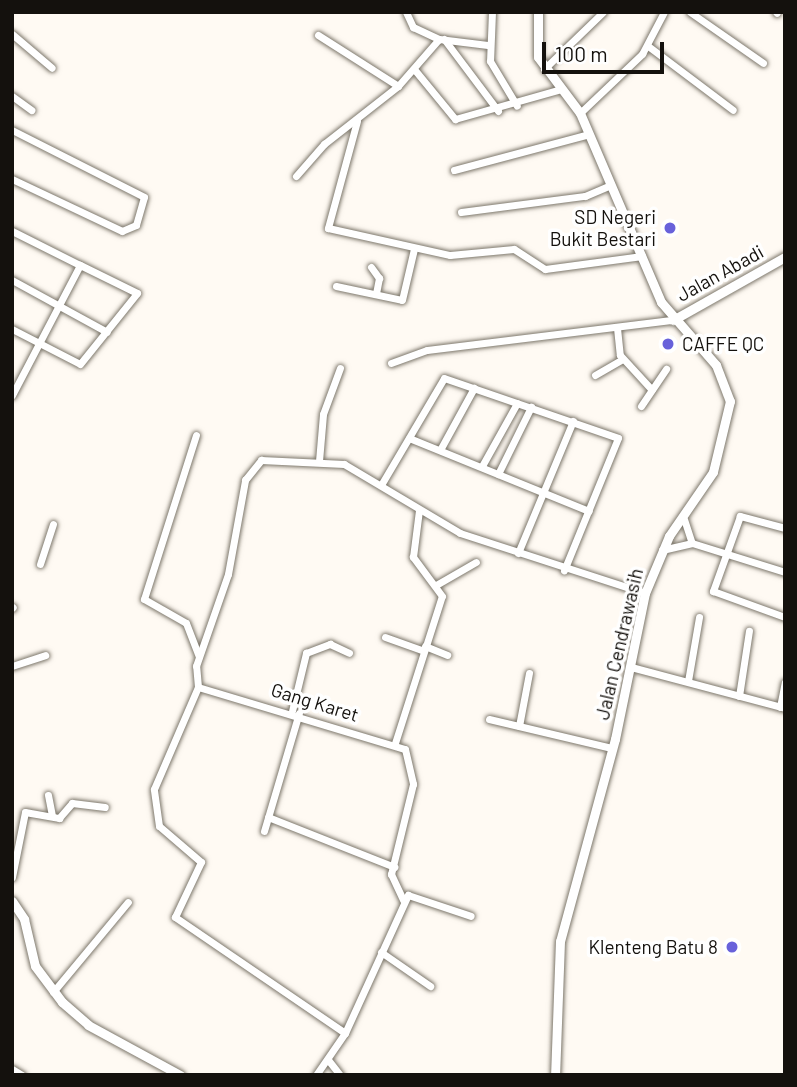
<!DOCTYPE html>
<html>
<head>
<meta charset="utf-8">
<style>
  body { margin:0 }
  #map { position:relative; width:797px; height:1087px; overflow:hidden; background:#fffaf3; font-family:Barlow,sans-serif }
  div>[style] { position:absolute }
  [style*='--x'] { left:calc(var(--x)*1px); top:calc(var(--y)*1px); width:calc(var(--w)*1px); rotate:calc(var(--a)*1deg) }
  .roads { filter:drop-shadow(0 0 2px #7d776b) drop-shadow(0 0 2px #7d776b) }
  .minor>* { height:7px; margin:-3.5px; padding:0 3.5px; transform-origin:3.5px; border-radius:3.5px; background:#fff }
  .tertiary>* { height:9px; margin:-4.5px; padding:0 4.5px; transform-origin:4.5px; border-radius:4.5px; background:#fff }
  .dots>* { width:19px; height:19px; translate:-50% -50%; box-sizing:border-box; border:4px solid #fff; border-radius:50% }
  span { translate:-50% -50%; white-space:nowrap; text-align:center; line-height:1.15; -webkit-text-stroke:7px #fff; paint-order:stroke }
  .poi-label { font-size:19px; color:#14110d }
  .right { translate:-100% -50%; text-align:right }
  .left { translate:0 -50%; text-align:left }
  .street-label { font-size:19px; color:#14110d }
  .frame { position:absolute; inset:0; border:14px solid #14110d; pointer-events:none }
  .scale { position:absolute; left:542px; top:42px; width:122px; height:32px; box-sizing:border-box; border:4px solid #14110d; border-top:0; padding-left:9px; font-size:21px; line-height:24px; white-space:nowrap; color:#14110d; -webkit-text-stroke:5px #fff; paint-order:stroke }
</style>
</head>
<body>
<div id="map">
  <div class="roads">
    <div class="minor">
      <div style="--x:406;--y:12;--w:17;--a:65"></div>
      <div style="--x:413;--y:27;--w:29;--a:25"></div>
      <div style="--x:492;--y:12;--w:49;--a:92.3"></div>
      <div style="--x:490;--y:61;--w:52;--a:59"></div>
      <div style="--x:690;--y:12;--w:89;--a:34.9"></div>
      <div style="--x:776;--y:12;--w:1;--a:45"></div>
      <div style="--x:12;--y:34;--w:52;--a:40.4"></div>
      <div style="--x:318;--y:35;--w:95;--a:32.5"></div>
      <div style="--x:444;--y:39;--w:90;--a:53.1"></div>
      <div style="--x:648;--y:46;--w:106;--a:37"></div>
      <div style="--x:414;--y:69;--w:65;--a:50.6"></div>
      <div style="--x:455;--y:119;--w:110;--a:-15.8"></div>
      <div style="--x:544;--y:69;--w:82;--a:-44"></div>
      <div style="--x:12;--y:96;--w:24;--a:36"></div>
      <div style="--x:580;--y:113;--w:86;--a:-43.6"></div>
      <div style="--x:642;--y:54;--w:47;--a:-62.4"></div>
      <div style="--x:357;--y:121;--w:111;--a:105.2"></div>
      <div style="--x:328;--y:228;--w:125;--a:12.5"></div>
      <div style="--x:450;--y:255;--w:64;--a:-5.4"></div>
      <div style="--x:514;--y:249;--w:37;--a:33"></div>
      <div style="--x:545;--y:269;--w:98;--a:-7.6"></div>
      <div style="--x:12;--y:130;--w:148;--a:26.9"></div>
      <div style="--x:144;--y:197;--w:29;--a:106"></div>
      <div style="--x:136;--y:225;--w:15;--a:157"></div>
      <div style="--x:122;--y:231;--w:122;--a:-154.7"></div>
      <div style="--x:454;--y:170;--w:140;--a:-14.9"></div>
      <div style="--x:296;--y:176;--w:43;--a:-48.8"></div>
      <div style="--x:324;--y:144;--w:94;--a:-38.1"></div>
      <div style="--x:398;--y:86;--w:62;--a:-48.9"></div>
      <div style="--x:439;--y:39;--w:49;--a:7"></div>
      <div style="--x:461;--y:212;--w:125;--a:-7.4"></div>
      <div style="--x:585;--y:196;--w:28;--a:-23"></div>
      <div style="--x:12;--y:231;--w:76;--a:26.6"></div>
      <div style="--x:80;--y:265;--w:147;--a:117.6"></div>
      <div style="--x:371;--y:267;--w:14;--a:54"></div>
      <div style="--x:379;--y:278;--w:16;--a:101"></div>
      <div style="--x:12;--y:280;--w:108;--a:28.7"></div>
      <div style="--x:336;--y:286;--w:67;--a:12"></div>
      <div style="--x:402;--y:300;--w:52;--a:-76.8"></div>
      <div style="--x:617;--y:328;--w:27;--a:84"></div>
      <div style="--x:620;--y:355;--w:47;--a:47.6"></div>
      <div style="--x:12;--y:329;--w:76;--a:27.2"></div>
      <div style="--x:80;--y:364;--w:91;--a:-51.2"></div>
      <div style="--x:137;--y:293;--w:64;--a:-153.8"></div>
      <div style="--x:391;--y:363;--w:38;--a:-20"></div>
      <div style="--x:427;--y:350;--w:248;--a:-7"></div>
      <div style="--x:595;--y:375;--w:32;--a:-30"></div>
      <div style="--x:641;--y:406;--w:45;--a:-56"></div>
      <div style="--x:196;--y:435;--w:172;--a:107.6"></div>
      <div style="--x:144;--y:599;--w:48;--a:29.7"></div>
      <div style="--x:186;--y:623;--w:36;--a:69"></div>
      <div style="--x:409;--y:438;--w:194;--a:22.1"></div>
      <div style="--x:440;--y:450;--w:71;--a:-61.3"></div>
      <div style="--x:319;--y:461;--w:47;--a:-85.1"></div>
      <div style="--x:323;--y:414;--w:49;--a:-69.7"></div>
      <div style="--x:482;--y:466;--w:72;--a:-60.9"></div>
      <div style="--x:498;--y:474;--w:75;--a:-63.8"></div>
      <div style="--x:381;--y:485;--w:124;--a:-59.5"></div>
      <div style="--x:444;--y:378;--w:184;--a:19"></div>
      <div style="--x:618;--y:438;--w:143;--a:112.2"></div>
      <div style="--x:684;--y:519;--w:25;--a:72"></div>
      <div style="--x:785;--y:528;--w:47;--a:-165.1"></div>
      <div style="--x:740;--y:516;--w:80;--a:109.8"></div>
      <div style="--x:713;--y:591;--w:77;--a:19.9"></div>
      <div style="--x:662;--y:550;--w:31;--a:-13"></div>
      <div style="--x:692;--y:543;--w:97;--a:17.3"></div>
      <div style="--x:518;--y:553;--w:143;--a:-67.4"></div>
      <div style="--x:40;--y:564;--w:42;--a:-72"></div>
      <div style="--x:436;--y:585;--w:46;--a:-29.9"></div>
      <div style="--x:12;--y:608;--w:1;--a:-45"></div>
      <div style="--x:385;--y:637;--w:41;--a:19.7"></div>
      <div style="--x:425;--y:646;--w:24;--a:22"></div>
      <div style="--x:12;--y:666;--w:35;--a:-18"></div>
      <div style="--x:631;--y:667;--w:159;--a:14.9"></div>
      <div style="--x:688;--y:681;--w:65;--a:-80.2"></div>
      <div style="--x:198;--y:687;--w:21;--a:-95"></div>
      <div style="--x:196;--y:666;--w:97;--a:-70.8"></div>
      <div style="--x:228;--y:574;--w:96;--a:-79.7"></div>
      <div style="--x:245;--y:480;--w:26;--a:-51"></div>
      <div style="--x:261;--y:460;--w:83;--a:2.8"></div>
      <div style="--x:344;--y:464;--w:135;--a:30.7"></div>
      <div style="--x:460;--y:533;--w:194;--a:18"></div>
      <div style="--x:739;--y:696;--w:66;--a:-81.3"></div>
      <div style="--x:780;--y:707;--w:25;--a:-79"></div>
      <div style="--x:292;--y:711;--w:60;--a:-76.4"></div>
      <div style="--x:306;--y:653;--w:26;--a:-21"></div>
      <div style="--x:330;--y:644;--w:21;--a:25"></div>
      <div style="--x:489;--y:719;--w:126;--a:13.3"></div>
      <div style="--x:519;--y:726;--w:54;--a:-79.3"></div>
      <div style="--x:395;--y:743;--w:154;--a:-72.3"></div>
      <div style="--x:442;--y:596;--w:49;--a:-126.6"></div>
      <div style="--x:413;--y:557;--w:47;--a:-82.7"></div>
      <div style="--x:48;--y:795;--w:21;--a:79"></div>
      <div style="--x:268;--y:817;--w:136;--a:21.6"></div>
      <div style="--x:264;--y:831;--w:123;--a:-73.5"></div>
      <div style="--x:12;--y:877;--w:66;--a:-78.7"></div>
      <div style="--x:25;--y:812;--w:35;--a:10"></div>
      <div style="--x:59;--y:818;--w:20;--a:-49"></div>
      <div style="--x:72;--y:803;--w:33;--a:7"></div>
      <div style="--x:381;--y:952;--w:60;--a:34.8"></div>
      <div style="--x:53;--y:992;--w:117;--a:-50.2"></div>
      <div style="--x:345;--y:1033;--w:206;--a:-145.7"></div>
      <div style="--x:175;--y:917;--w:61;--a:-64.7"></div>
      <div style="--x:201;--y:862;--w:55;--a:-139.4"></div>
      <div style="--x:159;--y:826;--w:37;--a:-98"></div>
      <div style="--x:154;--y:789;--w:111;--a:-66.7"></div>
      <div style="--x:198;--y:687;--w:216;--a:16.7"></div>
      <div style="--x:405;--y:749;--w:36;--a:77"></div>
      <div style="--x:413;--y:784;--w:93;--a:103.7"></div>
      <div style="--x:391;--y:874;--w:29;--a:65"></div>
      <div style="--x:329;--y:1061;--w:18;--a:52"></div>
      <div style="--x:12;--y:1069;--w:12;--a:31"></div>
      <div style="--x:316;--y:1075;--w:51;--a:-55.4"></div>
      <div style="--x:345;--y:1033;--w:152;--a:-65.5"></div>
      <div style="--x:408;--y:895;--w:66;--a:18.4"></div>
    </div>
    <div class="tertiary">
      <div style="--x:538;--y:12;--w:45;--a:90"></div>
      <div style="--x:538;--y:57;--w:70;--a:53.1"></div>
      <div style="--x:580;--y:113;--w:206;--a:66.8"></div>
      <div style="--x:661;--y:302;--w:84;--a:48.9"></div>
      <div style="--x:716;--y:365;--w:39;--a:69"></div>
      <div style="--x:730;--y:401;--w:73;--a:103.5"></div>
      <div style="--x:713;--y:472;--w:78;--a:124.5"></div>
      <div style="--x:669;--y:536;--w:62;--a:112.8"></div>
      <div style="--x:645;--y:593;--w:149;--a:101.6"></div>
      <div style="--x:615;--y:739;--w:209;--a:105.2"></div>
      <div style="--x:560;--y:941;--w:134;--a:92.1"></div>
      <div style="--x:673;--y:320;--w:129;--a:-29.4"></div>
      <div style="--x:12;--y:901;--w:22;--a:56"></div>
      <div style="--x:24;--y:919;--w:48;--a:76.8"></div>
      <div style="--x:35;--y:966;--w:45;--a:53.1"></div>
      <div style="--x:62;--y:1002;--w:35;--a:41"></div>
      <div style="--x:88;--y:1025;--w:105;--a:28.5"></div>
    </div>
  </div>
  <div class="dots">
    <div style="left:670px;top:228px;background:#6861da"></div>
    <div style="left:668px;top:344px;background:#6861da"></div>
    <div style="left:732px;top:947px;background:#6861da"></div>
  </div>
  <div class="poi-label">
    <span class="right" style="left:656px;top:228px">SD Negeri<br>Bukit Bestari</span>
    <span class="left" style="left:682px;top:344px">CAFFE QC</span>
    <span class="right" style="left:718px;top:947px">Klenteng Batu 8</span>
  </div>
  <div class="street-label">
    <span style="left:720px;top:273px;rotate:-29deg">Jalan Abadi</span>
    <span style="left:619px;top:644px;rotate:-77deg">Jalan Cendrawasih</span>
    <span style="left:315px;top:702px;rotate:17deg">Gang Karet</span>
  </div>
  <div class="frame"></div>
  <div class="scale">100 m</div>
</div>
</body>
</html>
